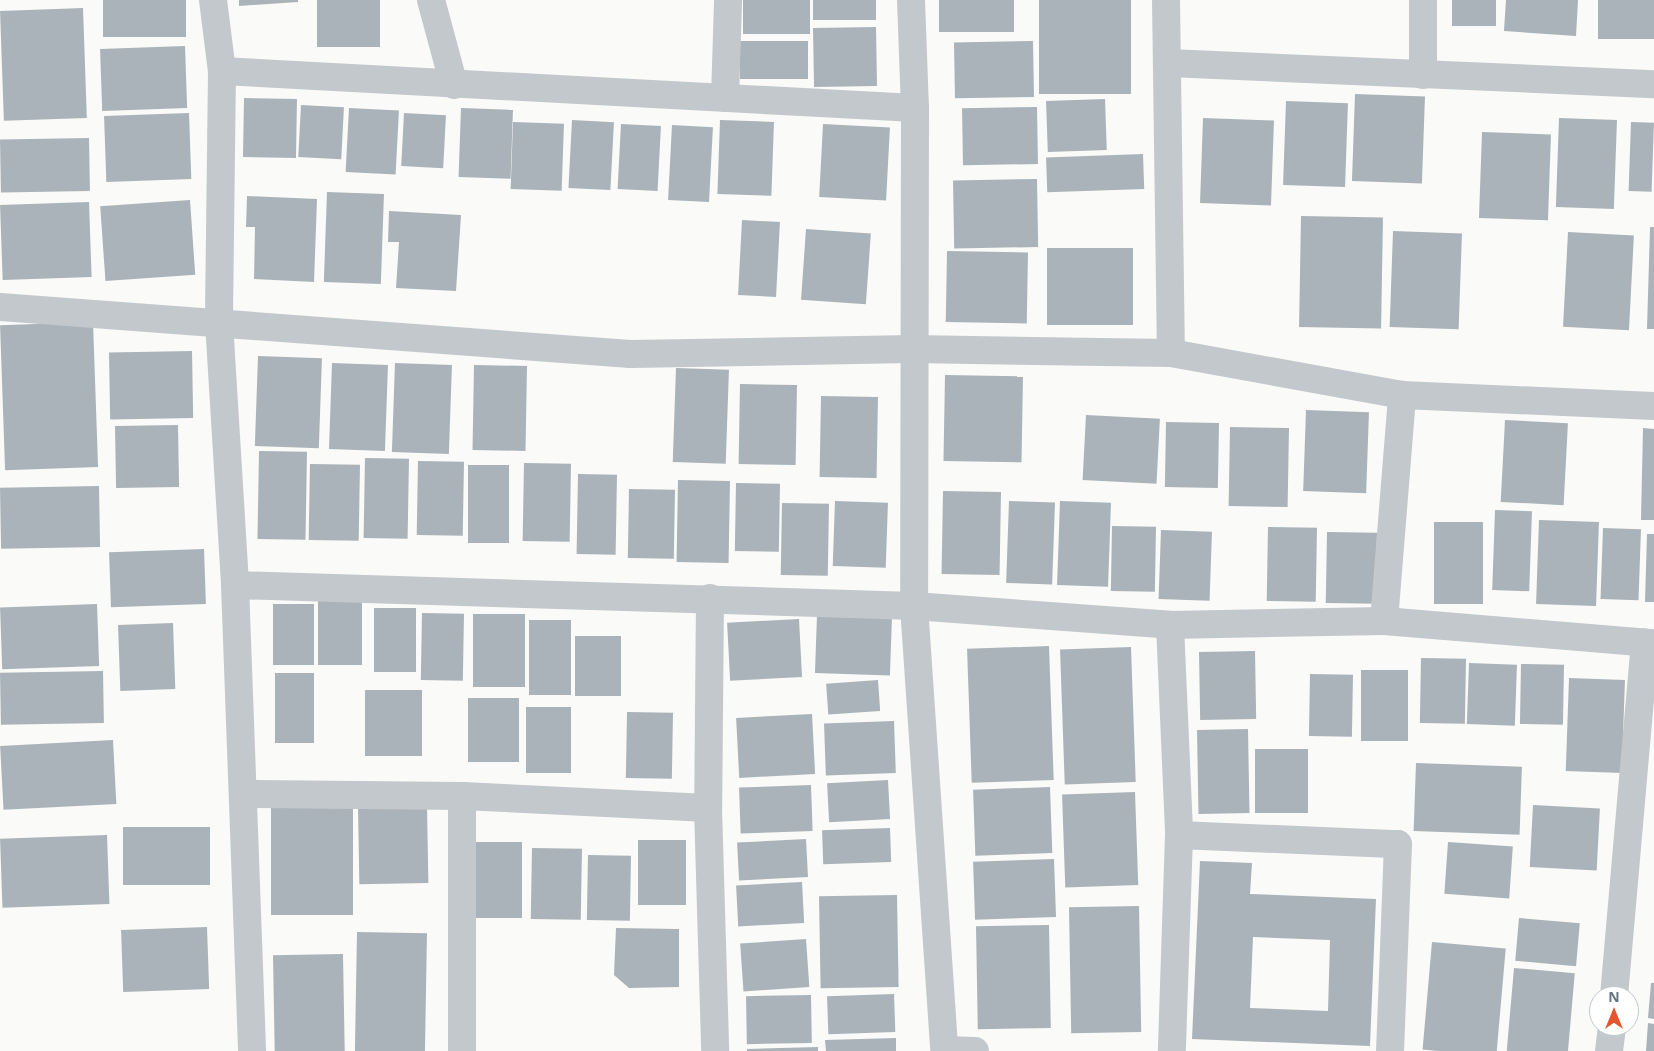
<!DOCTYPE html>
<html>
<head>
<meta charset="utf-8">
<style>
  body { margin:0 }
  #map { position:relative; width:1654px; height:1051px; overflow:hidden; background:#fafaf8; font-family:"Noto Sans",sans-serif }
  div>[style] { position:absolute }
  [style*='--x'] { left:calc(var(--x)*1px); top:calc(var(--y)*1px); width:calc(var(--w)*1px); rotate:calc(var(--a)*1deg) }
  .building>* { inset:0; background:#aab3b9; transform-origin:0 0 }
  .minor>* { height:28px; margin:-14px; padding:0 14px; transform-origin:14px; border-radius:14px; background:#c3c8cc }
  span { translate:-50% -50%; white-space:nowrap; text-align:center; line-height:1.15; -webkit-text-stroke:5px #fff; paint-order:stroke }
  .north { position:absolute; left:1589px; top:986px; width:50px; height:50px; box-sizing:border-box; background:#fff; border:1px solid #c1c8cd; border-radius:50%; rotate:0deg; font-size:14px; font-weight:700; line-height:20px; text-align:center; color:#657683 }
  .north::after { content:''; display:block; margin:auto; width:18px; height:22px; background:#e4572e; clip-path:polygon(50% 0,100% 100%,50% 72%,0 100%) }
</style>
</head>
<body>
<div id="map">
  <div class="building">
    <div style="left:103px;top:0;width:83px;height:37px"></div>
    <div style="clip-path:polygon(239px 0,298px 0,298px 2px,239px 6px)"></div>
    <div style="left:317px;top:0;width:63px;height:47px"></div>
    <div style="left:743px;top:0;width:67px;height:34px"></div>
    <div style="left:813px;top:0;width:63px;height:20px"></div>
    <div style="left:939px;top:0;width:75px;height:32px"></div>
    <div style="left:1039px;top:0;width:92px;height:94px"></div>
    <div style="left:1452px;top:0;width:44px;height:26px"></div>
    <div style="clip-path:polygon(1506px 0,1578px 0,1576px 36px,1504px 31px)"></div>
    <div style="left:1598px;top:0;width:56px;height:39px"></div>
    <div style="left:83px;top:8px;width:110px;height:83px;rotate:88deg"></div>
    <div style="left:876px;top:27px;width:59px;height:63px;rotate:89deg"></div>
    <div style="left:740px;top:41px;width:68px;height:38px"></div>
    <div style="left:1033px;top:41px;width:56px;height:79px;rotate:89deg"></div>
    <div style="left:185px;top:46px;width:62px;height:85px;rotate:88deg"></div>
    <div style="left:1355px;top:94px;width:70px;height:87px;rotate:2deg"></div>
    <div style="left:244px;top:98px;width:53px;height:59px;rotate:1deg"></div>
    <div style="left:1105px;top:99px;width:51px;height:59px;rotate:88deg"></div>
    <div style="left:1286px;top:101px;width:62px;height:84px;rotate:2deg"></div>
    <div style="left:301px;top:105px;width:43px;height:52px;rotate:3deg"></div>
    <div style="left:1037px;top:107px;width:57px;height:75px;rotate:89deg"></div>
    <div style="left:349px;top:108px;width:50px;height:64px;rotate:3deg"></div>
    <div style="left:461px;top:108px;width:52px;height:69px;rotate:2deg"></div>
    <div style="left:189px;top:113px;width:66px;height:85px;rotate:88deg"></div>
    <div style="left:404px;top:113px;width:42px;height:53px;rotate:3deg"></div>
    <div style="left:1203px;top:118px;width:71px;height:85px;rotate:2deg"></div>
    <div style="left:1559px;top:118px;width:58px;height:89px;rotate:2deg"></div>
    <div style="left:572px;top:120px;width:42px;height:68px;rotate:3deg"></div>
    <div style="left:720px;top:120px;width:54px;height:74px;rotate:2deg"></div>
    <div style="left:513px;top:122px;width:51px;height:67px;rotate:2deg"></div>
    <div style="left:1631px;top:122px;width:23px;height:69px;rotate:2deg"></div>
    <div style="left:621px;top:124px;width:40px;height:65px;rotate:3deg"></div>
    <div style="left:823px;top:124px;width:67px;height:73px;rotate:3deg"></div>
    <div style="left:672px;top:125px;width:41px;height:75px;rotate:3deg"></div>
    <div style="left:1482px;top:132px;width:69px;height:86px;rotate:2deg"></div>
    <div style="left:89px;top:138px;width:53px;height:89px;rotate:89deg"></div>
    <div style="left:1143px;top:154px;width:35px;height:97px;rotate:88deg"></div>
    <div style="left:1037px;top:179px;width:68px;height:84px;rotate:89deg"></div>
    <div style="left:327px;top:192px;width:57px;height:90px;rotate:2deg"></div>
    <div style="clip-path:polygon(247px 196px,317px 199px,314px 282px,254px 279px,255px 227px,246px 227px)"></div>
    <div style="left:190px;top:200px;width:75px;height:90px;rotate:86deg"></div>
    <div style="left:89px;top:202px;width:75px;height:89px;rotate:88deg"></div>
    <div style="clip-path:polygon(389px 211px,461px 215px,456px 291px,396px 288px,399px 242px,388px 242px)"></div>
    <div style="left:1301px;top:216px;width:82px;height:111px;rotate:1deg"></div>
    <div style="left:742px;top:220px;width:38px;height:75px;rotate:3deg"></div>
    <div style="clip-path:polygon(1650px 227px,1654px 227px,1654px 329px,1647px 329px)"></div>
    <div style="left:806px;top:229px;width:65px;height:71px;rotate:4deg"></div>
    <div style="left:1393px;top:231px;width:69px;height:96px;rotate:2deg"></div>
    <div style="left:1568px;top:232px;width:66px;height:95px;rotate:3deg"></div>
    <div style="left:1047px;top:248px;width:86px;height:77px"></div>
    <div style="left:947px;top:251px;width:81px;height:71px;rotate:1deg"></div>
    <div style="left:93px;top:322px;width:145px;height:93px;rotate:88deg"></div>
    <div style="left:192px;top:351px;width:67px;height:83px;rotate:89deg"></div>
    <div style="left:258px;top:356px;width:64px;height:90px;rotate:2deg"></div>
    <div style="left:332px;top:363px;width:56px;height:86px;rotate:2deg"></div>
    <div style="left:395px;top:363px;width:57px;height:89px;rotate:2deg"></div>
    <div style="left:474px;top:365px;width:53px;height:85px;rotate:1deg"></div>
    <div style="left:676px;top:368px;width:53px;height:94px;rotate:2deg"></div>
    <div style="left:945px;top:375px;width:78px;height:86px;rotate:1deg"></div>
    <div style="left:740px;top:384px;width:57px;height:80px;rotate:1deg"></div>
    <div style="left:821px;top:396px;width:57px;height:81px;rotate:1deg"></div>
    <div style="left:1306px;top:410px;width:63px;height:81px;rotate:2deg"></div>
    <div style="left:1086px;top:415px;width:74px;height:65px;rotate:3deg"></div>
    <div style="left:1505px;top:420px;width:63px;height:82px;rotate:3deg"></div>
    <div style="left:1166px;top:422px;width:53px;height:65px;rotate:1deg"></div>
    <div style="left:178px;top:425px;width:62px;height:63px;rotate:89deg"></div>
    <div style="left:1230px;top:427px;width:59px;height:79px;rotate:1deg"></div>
    <div style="clip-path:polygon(1643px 428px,1654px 429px,1654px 520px,1641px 520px)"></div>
    <div style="left:259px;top:451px;width:48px;height:88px;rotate:1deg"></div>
    <div style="left:365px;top:458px;width:44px;height:80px;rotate:1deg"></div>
    <div style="left:418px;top:461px;width:46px;height:74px;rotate:1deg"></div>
    <div style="left:524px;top:463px;width:47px;height:78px;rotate:1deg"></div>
    <div style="left:310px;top:464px;width:50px;height:76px;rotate:1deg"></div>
    <div style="left:468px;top:465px;width:41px;height:78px"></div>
    <div style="left:578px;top:474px;width:39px;height:80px;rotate:1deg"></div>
    <div style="left:678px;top:480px;width:52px;height:82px;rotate:1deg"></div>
    <div style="left:736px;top:483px;width:44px;height:68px;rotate:1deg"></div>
    <div style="left:99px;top:486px;width:61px;height:99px;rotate:89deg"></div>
    <div style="left:629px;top:489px;width:46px;height:69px;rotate:1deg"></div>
    <div style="left:943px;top:491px;width:58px;height:83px;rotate:1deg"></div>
    <div style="left:835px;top:501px;width:53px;height:65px;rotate:2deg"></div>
    <div style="left:1009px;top:501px;width:46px;height:82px;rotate:2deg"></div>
    <div style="left:1060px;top:501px;width:51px;height:84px;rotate:2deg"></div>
    <div style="left:782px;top:503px;width:47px;height:72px;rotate:1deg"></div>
    <div style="left:1495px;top:510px;width:37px;height:80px;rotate:2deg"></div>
    <div style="left:1539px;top:520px;width:60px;height:84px;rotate:2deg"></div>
    <div style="left:1434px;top:522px;width:49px;height:82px"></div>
    <div style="left:1112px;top:526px;width:44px;height:65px;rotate:1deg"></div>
    <div style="left:1268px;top:527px;width:49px;height:74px;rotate:1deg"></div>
    <div style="left:1603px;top:528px;width:38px;height:71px;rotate:2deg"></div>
    <div style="left:1161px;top:530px;width:51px;height:69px;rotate:2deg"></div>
    <div style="left:1327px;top:532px;width:50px;height:71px;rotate:1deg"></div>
    <div style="clip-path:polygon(1647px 534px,1654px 534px,1654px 602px,1645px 602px)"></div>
    <div style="left:204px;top:549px;width:55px;height:95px;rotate:88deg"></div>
    <div style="left:318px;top:600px;width:44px;height:65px"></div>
    <div style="left:97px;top:604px;width:62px;height:97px;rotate:88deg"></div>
    <div style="left:273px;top:604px;width:41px;height:61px"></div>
    <div style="left:374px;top:608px;width:42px;height:64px"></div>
    <div style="left:422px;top:613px;width:42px;height:67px;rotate:1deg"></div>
    <div style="left:473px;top:614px;width:52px;height:73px"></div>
    <div style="left:817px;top:615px;width:75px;height:58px;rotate:2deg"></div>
    <div style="left:799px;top:619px;width:58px;height:72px;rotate:87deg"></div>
    <div style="left:529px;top:620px;width:42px;height:75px"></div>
    <div style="left:173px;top:623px;width:66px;height:55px;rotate:88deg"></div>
    <div style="left:575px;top:636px;width:46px;height:60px"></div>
    <div style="left:1049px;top:646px;width:134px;height:82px;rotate:88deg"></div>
    <div style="left:1131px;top:647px;width:135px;height:71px;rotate:88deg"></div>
    <div style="left:1255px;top:651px;width:68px;height:56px;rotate:89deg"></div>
    <div style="left:1421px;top:658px;width:45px;height:65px;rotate:1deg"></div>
    <div style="left:1469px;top:663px;width:48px;height:61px;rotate:2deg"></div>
    <div style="left:1521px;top:664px;width:43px;height:60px;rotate:1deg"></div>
    <div style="left:1361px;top:670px;width:47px;height:71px"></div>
    <div style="left:103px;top:671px;width:52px;height:103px;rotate:89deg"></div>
    <div style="left:275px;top:673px;width:39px;height:70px"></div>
    <div style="left:1310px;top:674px;width:43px;height:62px;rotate:1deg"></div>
    <div style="left:1569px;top:678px;width:56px;height:93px;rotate:2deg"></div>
    <div style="left:878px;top:680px;width:31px;height:52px;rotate:86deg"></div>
    <div style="left:365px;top:690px;width:57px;height:66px"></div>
    <div style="left:468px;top:698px;width:51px;height:64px"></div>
    <div style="left:526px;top:707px;width:45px;height:66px"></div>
    <div style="left:627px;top:712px;width:46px;height:66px;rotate:1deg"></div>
    <div style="left:812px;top:714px;width:60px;height:76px;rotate:87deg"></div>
    <div style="left:894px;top:721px;width:52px;height:70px;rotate:88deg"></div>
    <div style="left:1248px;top:729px;width:84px;height:51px;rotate:89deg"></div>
    <div style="left:113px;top:740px;width:64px;height:113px;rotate:87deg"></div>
    <div style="left:1255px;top:749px;width:53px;height:64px"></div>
    <div style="left:1416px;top:763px;width:106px;height:68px;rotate:2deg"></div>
    <div style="left:888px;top:780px;width:39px;height:61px;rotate:87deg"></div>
    <div style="left:811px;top:785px;width:46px;height:72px;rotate:88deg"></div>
    <div style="left:1050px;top:787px;width:66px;height:77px;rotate:88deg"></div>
    <div style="left:1135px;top:792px;width:93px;height:73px;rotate:88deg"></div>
    <div style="left:271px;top:802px;width:82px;height:113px"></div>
    <div style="left:1533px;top:805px;width:67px;height:62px;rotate:3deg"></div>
    <div style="left:427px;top:806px;width:77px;height:69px;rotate:89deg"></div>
    <div style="left:210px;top:827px;width:58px;height:87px;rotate:90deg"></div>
    <div style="left:890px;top:828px;width:34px;height:68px;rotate:88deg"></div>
    <div style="left:107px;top:835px;width:69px;height:107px;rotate:88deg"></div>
    <div style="left:806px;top:839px;width:38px;height:69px;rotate:87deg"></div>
    <div style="left:638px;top:840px;width:48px;height:65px"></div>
    <div style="left:473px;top:842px;width:49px;height:76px"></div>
    <div style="left:1448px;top:842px;width:65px;height:52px;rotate:4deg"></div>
    <div style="left:532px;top:848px;width:50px;height:71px;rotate:1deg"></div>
    <div style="left:588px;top:855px;width:43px;height:65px;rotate:1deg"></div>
    <div style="left:1054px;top:859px;width:58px;height:81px;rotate:88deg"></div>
    <div style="clip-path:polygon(evenodd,1200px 861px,1252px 863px,1250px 894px,1376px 899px,1370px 1046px,1192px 1039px,1200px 861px,1253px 937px,1330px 940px,1328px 1011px,1250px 1008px,1253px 937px)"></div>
    <div style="left:802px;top:882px;width:41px;height:66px;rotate:87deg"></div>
    <div style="left:897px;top:895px;width:92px;height:78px;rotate:89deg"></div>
    <div style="left:1139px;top:906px;width:126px;height:70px;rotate:89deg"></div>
    <div style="left:1519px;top:918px;width:61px;height:43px;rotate:5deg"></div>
    <div style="left:1049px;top:925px;width:103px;height:73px;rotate:89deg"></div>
    <div style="left:207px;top:927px;width:62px;height:86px;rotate:88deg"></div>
    <div style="clip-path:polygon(616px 928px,679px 929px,679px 987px,629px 988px,614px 975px)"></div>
    <div style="left:357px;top:932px;width:70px;height:119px;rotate:1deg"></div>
    <div style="left:806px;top:939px;width:48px;height:66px;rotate:86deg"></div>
    <div style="left:1432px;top:942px;width:74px;height:108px;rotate:5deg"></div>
    <div style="left:343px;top:954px;width:97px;height:70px;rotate:89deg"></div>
    <div style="left:1514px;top:968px;width:61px;height:83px;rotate:5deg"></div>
    <div style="clip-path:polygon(1651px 983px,1654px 983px,1654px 1019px,1648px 1018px)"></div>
    <div style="left:894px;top:994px;width:38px;height:67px;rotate:88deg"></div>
    <div style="left:811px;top:995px;width:48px;height:65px;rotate:89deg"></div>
    <div style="clip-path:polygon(1648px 1023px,1654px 1024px,1654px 1051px,1646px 1051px)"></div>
    <div style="clip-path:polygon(896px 1038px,896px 1051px,826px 1051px,825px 1040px)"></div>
    <div style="clip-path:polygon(818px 1047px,818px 1051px,747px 1051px,747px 1049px)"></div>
  </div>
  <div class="minor">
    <div style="--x:213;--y:0;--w:72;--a:82.8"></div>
    <div style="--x:222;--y:71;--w:251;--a:90.7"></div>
    <div style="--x:219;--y:322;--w:263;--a:86.5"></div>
    <div style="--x:235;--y:585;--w:466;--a:87.9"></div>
    <div style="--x:431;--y:0;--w:88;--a:74.9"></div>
    <div style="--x:911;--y:0;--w:108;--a:87.9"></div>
    <div style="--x:915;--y:108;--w:498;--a:90.1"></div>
    <div style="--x:914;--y:606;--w:446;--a:86.1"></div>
    <div style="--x:1166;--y:0;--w:353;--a:89.2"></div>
    <div style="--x:1423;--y:0;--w:75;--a:90"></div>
    <div style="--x:1169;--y:63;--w:485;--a:2.5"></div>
    <div style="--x:222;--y:71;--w:694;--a:3.06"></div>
    <div style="--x:725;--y:98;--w:98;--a:-88.2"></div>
    <div style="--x:0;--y:307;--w:632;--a:4.27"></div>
    <div style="--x:630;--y:354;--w:281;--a:-1"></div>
    <div style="--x:911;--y:349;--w:260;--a:0.9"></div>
    <div style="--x:1171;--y:353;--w:235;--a:10.3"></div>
    <div style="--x:1402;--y:395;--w:252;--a:2.5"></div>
    <div style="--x:235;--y:585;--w:679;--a:1.77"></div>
    <div style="--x:914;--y:606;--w:257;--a:4.2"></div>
    <div style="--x:1170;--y:625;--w:214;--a:-1.1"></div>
    <div style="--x:1384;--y:621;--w:271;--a:4.7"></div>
    <div style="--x:710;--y:598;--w:210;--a:90.5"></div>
    <div style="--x:708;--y:808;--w:243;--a:88.3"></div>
    <div style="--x:1384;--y:621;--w:227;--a:-85.4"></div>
    <div style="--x:1170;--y:625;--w:210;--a:87.5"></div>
    <div style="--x:1179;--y:835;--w:216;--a:91.9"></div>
    <div style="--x:244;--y:794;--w:218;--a:0.5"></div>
    <div style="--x:462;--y:796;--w:246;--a:2.8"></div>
    <div style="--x:462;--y:796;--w:255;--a:90"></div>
    <div style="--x:1179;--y:835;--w:219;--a:2.4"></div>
    <div style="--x:1398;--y:844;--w:207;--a:92.2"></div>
    <div style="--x:1614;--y:996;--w:355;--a:-85"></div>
    <div style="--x:945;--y:1050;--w:30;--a:2"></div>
    <div style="--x:1609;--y:1051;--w:25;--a:-83"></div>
  </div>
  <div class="north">N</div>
</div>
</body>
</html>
